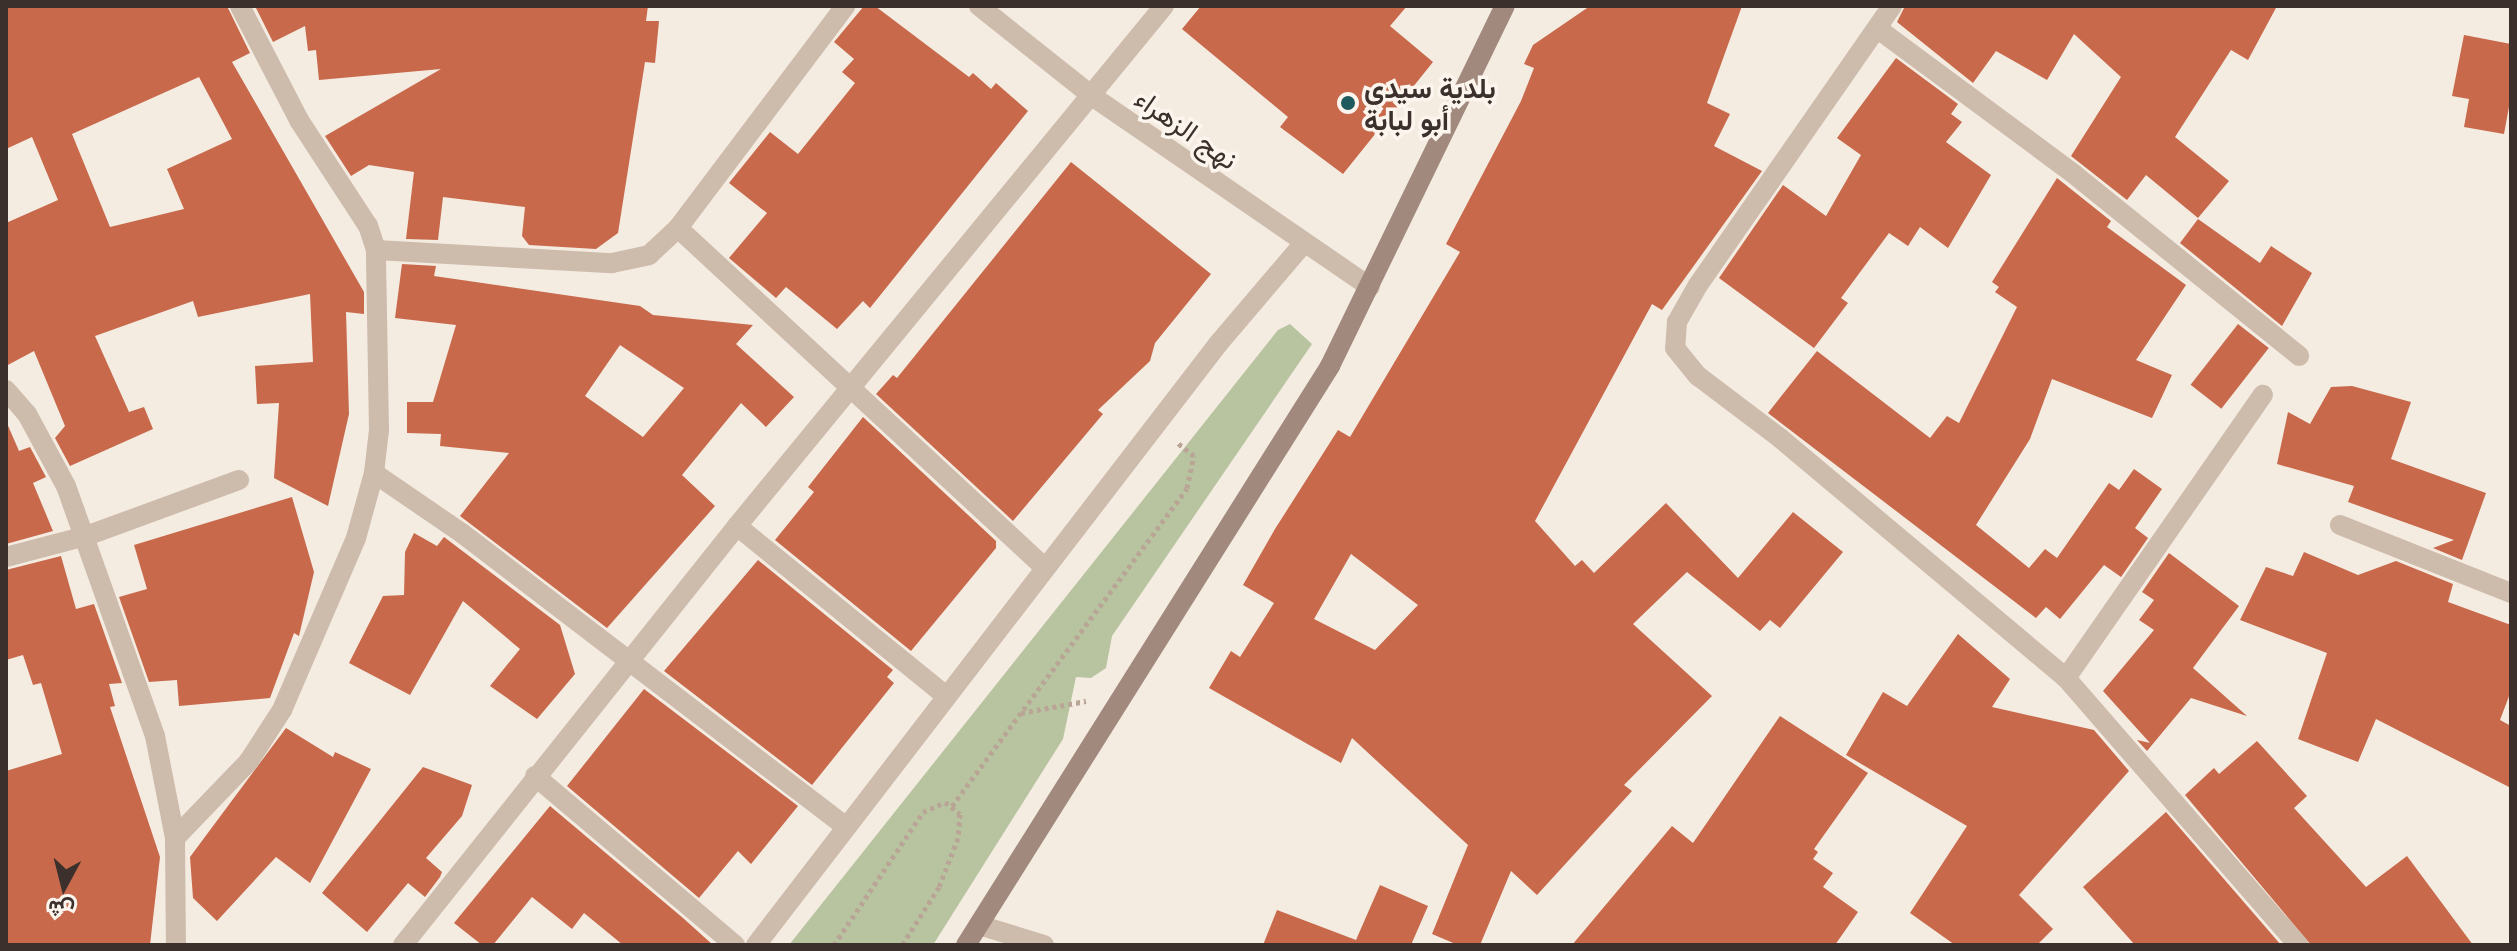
<!DOCTYPE html>
<html>
<head>
<meta charset="utf-8">
<style>
  body { margin:0 }
  #map { position:relative; width:2517px; height:951px; overflow:hidden; background:#f4ebe1; font-family:"Noto Sans",Vazirmatn,sans-serif }
  div>[style] { position:absolute }
  [style*='--x'] { left:calc(var(--x)*1px); top:calc(var(--y)*1px); width:calc(var(--w)*1px); rotate:calc(var(--a)*1deg) }
  .green>* { inset:0; background:#b8c4a0 }
  .building>* { inset:0; background:#c8694b; transform-origin:0 0 }
  .path>* { height:5px; margin-top:-2.5px; transform-origin:0; background:repeating-linear-gradient(90deg,#b9a596 0 4px,transparent 0 8px) }
  .minor>* { height:20px; margin:-10px; padding:0 10px; transform-origin:10px; border-radius:10px; background:#cdbbac }
  .tertiary>* { height:20px; margin:-10px; padding:0 10px; transform-origin:10px; border-radius:10px; background:#cdbbac }
  .secondary>* { height:20px; margin:-10px; padding:0 10px; transform-origin:10px; border-radius:10px; background:#a18a7d }
  .dots>* { width:22px; height:22px; translate:-50% -50%; box-sizing:border-box; border:4px solid #fbf5ee; border-radius:50% }
  span { translate:-50% -50%; white-space:nowrap; text-align:center; line-height:1.15; -webkit-text-stroke:7px #fbf5ee; paint-order:stroke }
  .poi-label { font-size:28px; color:#3b302b; font-weight:700 }
  .left { translate:0 -50%; text-align:left }
  .street-label { font-size:28px; color:#3b302b }
  .frame { position:absolute; inset:0; border:8px solid #3b302b; pointer-events:none }
  .north { position:absolute; left:24px; top:847px; width:80px; height:80px; -webkit-text-stroke:6px #fbf5ee; paint-order:stroke; rotate:187deg; font-size:22px; font-weight:700; line-height:32px; text-align:center; color:#3b302b }
  .north::after { content:''; display:block; margin:auto; width:28px; height:36px; background:#3b302b; clip-path:polygon(50% 0,100% 100%,50% 72%,0 100%) }
</style>
</head>
<body>
<div id="map">
  <div class="green">
    <div style="clip-path:polygon(1290px 324px,1312px 344px,1112px 636px,1106px 668px,1091px 678px,1076px 677px,1063px 739px,933px 945px,789px 945px,1278px 330px)"></div>
  </div>
  <div class="building">
    <div style="clip-path:polygon(evenodd,6px 6px,227px 6px,250px 53px,232px 62px,364px 292px,364px 314px,346px 312px,349px 414px,328px 506px,274px 478px,279px 403px,257px 404px,255px 366px,313px 362px,310px 294px,198px 317px,193px 301px,95px 336px,129px 412px,144px 407px,153px 429px,70px 466px,55px 438px,65px 426px,34px 351px,6px 366px,6px 223px,58px 200px,32px 137px,6px 149px,6px 6px,199px 77px,232px 139px,167px 169px,184px 209px,110px 227px,72px 134px,199px 77px)"></div>
    <div style="clip-path:polygon(255px 6px,648px 6px,646px 21px,659px 21px,655px 63px,645px 62px,618px 233px,596px 249px,529px 245px,522px 236px,525px 207px,443px 197px,438px 240px,406px 239px,414px 172px,369px 165px,351px 176px,325px 136px,441px 69px,319px 80px,316px 50px,308px 51px,305px 26px,273px 42px)"></div>
    <div style="clip-path:polygon(864px 6px,875px 6px,969px 77px,973px 73px,991px 89px,996px 83px,1028px 111px,870px 308px,863px 301px,837px 329px,786px 287px,776px 298px,729px 258px,767px 213px,729px 183px,770px 132px,798px 154px,855px 83px,842px 72px,854px 59px,834px 42px)"></div>
    <div style="clip-path:polygon(1201px 6px,1407px 6px,1390px 26px,1433px 62px,1343px 174px,1280px 127px,1288px 117px,1182px 29px)"></div>
    <div style="clip-path:polygon(evenodd,1590px 6px,1742px 6px,1707px 103px,1730px 114px,1714px 146px,1762px 171px,1662px 310px,1652px 304px,1535px 521px,1575px 566px,1582px 560px,1594px 573px,1666px 503px,1738px 578px,1793px 512px,1843px 552px,1780px 628px,1770px 620px,1760px 631px,1687px 572px,1633px 624px,1712px 696px,1624px 785px,1632px 791px,1537px 895px,1511px 871px,1480px 945px,1458px 945px,1432px 934px,1468px 845px,1352px 738px,1341px 763px,1209px 688px,1231px 651px,1240px 657px,1274px 603px,1243px 585px,1275px 529px,1338px 430px,1350px 437px,1460px 252px,1446px 244px,1521px 101px,1534px 68px,1524px 64px,1533px 45px,1590px 6px,1351px 554px,1418px 605px,1375px 650px,1314px 619px,1351px 554px)"></div>
    <div style="clip-path:polygon(1905px 6px,2277px 6px,2248px 60px,2231px 50px,2175px 137px,2229px 181px,2198px 218px,2146px 175px,2127px 200px,2071px 156px,2121px 77px,2074px 34px,2047px 80px,1996px 51px,1973px 83px,1897px 22px)"></div>
    <div style="clip-path:polygon(2464px 35px,2511px 44px,2511px 96px,2504px 134px,2464px 127px,2469px 99px,2452px 96px)"></div>
    <div style="clip-path:polygon(1896px 58px,1958px 104px,1951px 114px,1962px 122px,1946px 142px,1991px 175px,1948px 248px,1920px 227px,1908px 246px,1889px 233px,1841px 298px,1848px 303px,1814px 348px,1719px 278px,1783px 185px,1826px 216px,1861px 155px,1837px 138px)"></div>
    <div style="clip-path:polygon(1071px 162px,1211px 274px,1155px 343px,1150px 361px,1098px 410px,1103px 414px,1013px 521px,876px 394px,893px 375px,897px 378px)"></div>
    <div style="clip-path:polygon(2057px 178px,2111px 221px,2107px 227px,2186px 285px,2136px 360px,2172px 375px,2152px 418px,2052px 379px,2030px 439px,1976px 525px,2029px 568px,2045px 549px,2057px 558px,2109px 483px,2119px 490px,2134px 469px,2162px 489px,2135px 528px,2148px 538px,2121px 577px,2104px 565px,2060px 619px,2046px 607px,2036px 618px,1768px 413px,1817px 351px,1930px 438px,1947px 416px,1959px 423px,2017px 307px,1995px 292px,1999px 287px,1992px 282px)"></div>
    <div style="clip-path:polygon(2198px 219px,2260px 263px,2271px 246px,2312px 273px,2282px 326px,2180px 243px)"></div>
    <div style="clip-path:polygon(evenodd,402px 264px,436px 266px,434px 276px,640px 306px,653px 315px,753px 325px,736px 344px,794px 397px,766px 427px,741px 403px,682px 475px,715px 506px,607px 628px,460px 516px,509px 453px,440px 446px,441px 434px,407px 433px,407px 402px,433px 402px,456px 325px,395px 318px,402px 264px,620px 345px,684px 388px,643px 437px,585px 396px,620px 345px)"></div>
    <div style="left:2238px;top:324px;width:39px;height:77px;rotate:38deg"></div>
    <div style="clip-path:polygon(2352px 386px,2411px 402px,2391px 459px,2486px 493px,2462px 560px,2433px 548px,2454px 540px,2348px 502px,2354px 486px,2277px 464px,2288px 412px,2310px 424px,2331px 387px)"></div>
    <div style="clip-path:polygon(863px 417px,996px 541px,996px 548px,911px 651px,775px 540px,814px 492px,808px 487px)"></div>
    <div style="clip-path:polygon(6px 421px,19px 451px,30px 447px,46px 477px,33px 483px,53px 531px,6px 544px)"></div>
    <div style="clip-path:polygon(292px 497px,314px 572px,299px 636px,294px 633px,270px 698px,179px 706px,177px 680px,149px 682px,119px 597px,147px 589px,134px 545px)"></div>
    <div style="clip-path:polygon(414px 533px,437px 546px,444px 537px,560px 625px,575px 674px,537px 719px,490px 686px,520px 649px,463px 601px,410px 695px,349px 663px,383px 596px,404px 595px,405px 552px)"></div>
    <div style="clip-path:polygon(2304px 552px,2358px 575px,2396px 561px,2453px 584px,2448px 602px,2511px 625px,2511px 691px,2500px 720px,2511px 726px,2511px 788px,2376px 719px,2358px 762px,2298px 739px,2327px 653px,2240px 620px,2266px 567px,2293px 576px)"></div>
    <div style="clip-path:polygon(2169px 553px,2239px 606px,2193px 668px,2247px 716px,2191px 698px,2147px 751px,2137px 740px,2150px 743px,2103px 691px,2154px 630px,2139px 620px,2154px 600px,2142px 592px)"></div>
    <div style="clip-path:polygon(61px 556px,76px 609px,94px 604px,122px 683px,109px 684px,115px 706px,110px 707px,160px 857px,150px 945px,6px 945px,6px 771px,62px 754px,41px 683px,33px 685px,23px 655px,6px 660px,6px 570px)"></div>
    <div style="clip-path:polygon(758px 560px,893px 670px,887px 677px,894px 683px,812px 785px,664px 671px)"></div>
    <div style="clip-path:polygon(1958px 634px,2010px 679px,1992px 707px,2094px 730px,2129px 771px,2019px 895px,2053px 929px,2037px 945px,1955px 945px,1910px 913px,1967px 826px,1846px 755px,1883px 692px,1907px 706px)"></div>
    <div style="clip-path:polygon(644px 689px,798px 806px,751px 864px,738px 851px,699px 898px,567px 786px)"></div>
    <div style="clip-path:polygon(1780px 716px,1868px 773px,1814px 849px,1818px 852px,1813px 859px,1833px 873px,1823px 887px,1858px 912px,1835px 945px,1572px 945px,1672px 826px,1693px 843px)"></div>
    <div style="clip-path:polygon(286px 728px,333px 757px,335px 752px,371px 769px,310px 883px,276px 857px,217px 921px,193px 898px,190px 857px)"></div>
    <div style="clip-path:polygon(2257px 741px,2307px 796px,2294px 808px,2366px 887px,2407px 856px,2473px 945px,2311px 945px,2185px 795px,2214px 768px,2219px 774px)"></div>
    <div style="clip-path:polygon(423px 767px,472px 785px,462px 816px,426px 858px,442px 872px,440px 877px,425px 897px,408px 883px,367px 932px,322px 893px)"></div>
    <div style="clip-path:polygon(550px 806px,683px 918px,713px 945px,623px 945px,584px 913px,572px 929px,532px 897px,493px 945px,482px 945px,454px 923px)"></div>
    <div style="clip-path:polygon(2166px 812px,2281px 945px,2135px 945px,2083px 887px)"></div>
    <div style="clip-path:polygon(1380px 885px,1428px 906px,1411px 945px,1263px 945px,1277px 910px,1356px 940px)"></div>
  </div>
  <div class="path">
    <div style="--x:1021;--y:713;--w:66;--a:-10.5"></div>
    <div style="--x:952;--y:806;--w:395;--a:-53.5"></div>
    <div style="--x:1187;--y:488;--w:33;--a:-78"></div>
    <div style="--x:1194;--y:456;--w:22;--a:-141"></div>
    <div style="--x:834;--y:945;--w:160;--a:-56.2"></div>
    <div style="--x:923;--y:812;--w:24;--a:-24"></div>
    <div style="--x:945;--y:802;--w:19;--a:39"></div>
    <div style="--x:960;--y:814;--w:24;--a:95"></div>
    <div style="--x:958;--y:838;--w:53;--a:111.2"></div>
    <div style="--x:939;--y:887;--w:69;--a:122.5"></div>
  </div>
  <div class="minor">
    <div style="--x:979;--y:6;--w:144;--a:38.5"></div>
    <div style="--x:1092;--y:96;--w:337;--a:34.5"></div>
    <div style="--x:1892;--y:6;--w:340;--a:124.8"></div>
    <div style="--x:1698;--y:285;--w:43;--a:119.6"></div>
    <div style="--x:1677;--y:322;--w:26;--a:94"></div>
    <div style="--x:1675;--y:348;--w:36;--a:51"></div>
    <div style="--x:1698;--y:376;--w:103;--a:37.1"></div>
    <div style="--x:1780;--y:438;--w:373;--a:40"></div>
    <div style="--x:2066;--y:678;--w:354;--a:49"></div>
    <div style="--x:1878;--y:29;--w:245;--a:36.5"></div>
    <div style="--x:2075;--y:175;--w:288;--a:38.9"></div>
    <div style="--x:678;--y:228;--w:500;--a:42.81"></div>
    <div style="--x:376;--y:250;--w:236;--a:3.2"></div>
    <div style="--x:612;--y:263;--w:38;--a:-12"></div>
    <div style="--x:649;--y:255;--w:40;--a:-43"></div>
    <div style="--x:678;--y:228;--w:278;--a:-53"></div>
    <div style="--x:6;--y:390;--w:32;--a:49"></div>
    <div style="--x:27;--y:414;--w:82;--a:61.6"></div>
    <div style="--x:66;--y:486;--w:265;--a:70.4"></div>
    <div style="--x:155;--y:736;--w:104;--a:78.9"></div>
    <div style="--x:175;--y:838;--w:107;--a:89.5"></div>
    <div style="--x:374;--y:473;--w:108;--a:34.4"></div>
    <div style="--x:463;--y:534;--w:482;--a:37.4"></div>
    <div style="--x:2340;--y:525;--w:184;--a:21.7"></div>
    <div style="--x:737;--y:526;--w:269;--a:39.1"></div>
    <div style="--x:6;--y:557;--w:83;--a:-14.7"></div>
    <div style="--x:86;--y:536;--w:163;--a:-20.1"></div>
    <div style="--x:2066;--y:678;--w:345;--a:-55.2"></div>
    <div style="--x:535;--y:776;--w:262;--a:40.2"></div>
    <div style="--x:175;--y:838;--w:107;--a:-46.1"></div>
    <div style="--x:249;--y:761;--w:61;--a:-57.1"></div>
    <div style="--x:282;--y:710;--w:187;--a:-66.7"></div>
    <div style="--x:356;--y:538;--w:67;--a:-74.5"></div>
    <div style="--x:374;--y:473;--w:43;--a:-83.4"></div>
    <div style="--x:379;--y:430;--w:180;--a:-91"></div>
    <div style="--x:376;--y:250;--w:25;--a:-108"></div>
    <div style="--x:368;--y:226;--w:126;--a:-123.1"></div>
    <div style="--x:299;--y:120;--w:128;--a:-117.4"></div>
    <div style="--x:403;--y:945;--w:536;--a:-51.44"></div>
    <div style="--x:737;--y:526;--w:673;--a:-50.61"></div>
    <div style="--x:756;--y:945;--w:758;--a:-52.45"></div>
    <div style="--x:1218;--y:344;--w:133;--a:-49.6"></div>
  </div>
  <div class="tertiary">
    <div style="--x:979;--y:925;--w:68;--a:17.1"></div>
  </div>
  <div class="secondary">
    <div style="--x:966;--y:945;--w:684;--a:-57.84"></div>
    <div style="--x:1330;--y:366;--w:400;--a:-64.1"></div>
  </div>
  <div class="dots">
    <div style="left:1348px;top:103px;background:#1f5a5e"></div>
  </div>
  <div class="poi-label">
    <span class="left" style="left:1364px;top:103px">بلدية سيدي<br>أبو لبابة</span>
  </div>
  <div class="street-label">
    <span style="left:1187px;top:128px;rotate:35deg">نهج الزهراء</span>
  </div>
  <div class="frame"></div>
  <div class="north">ش</div>
</div>
</body>
</html>
